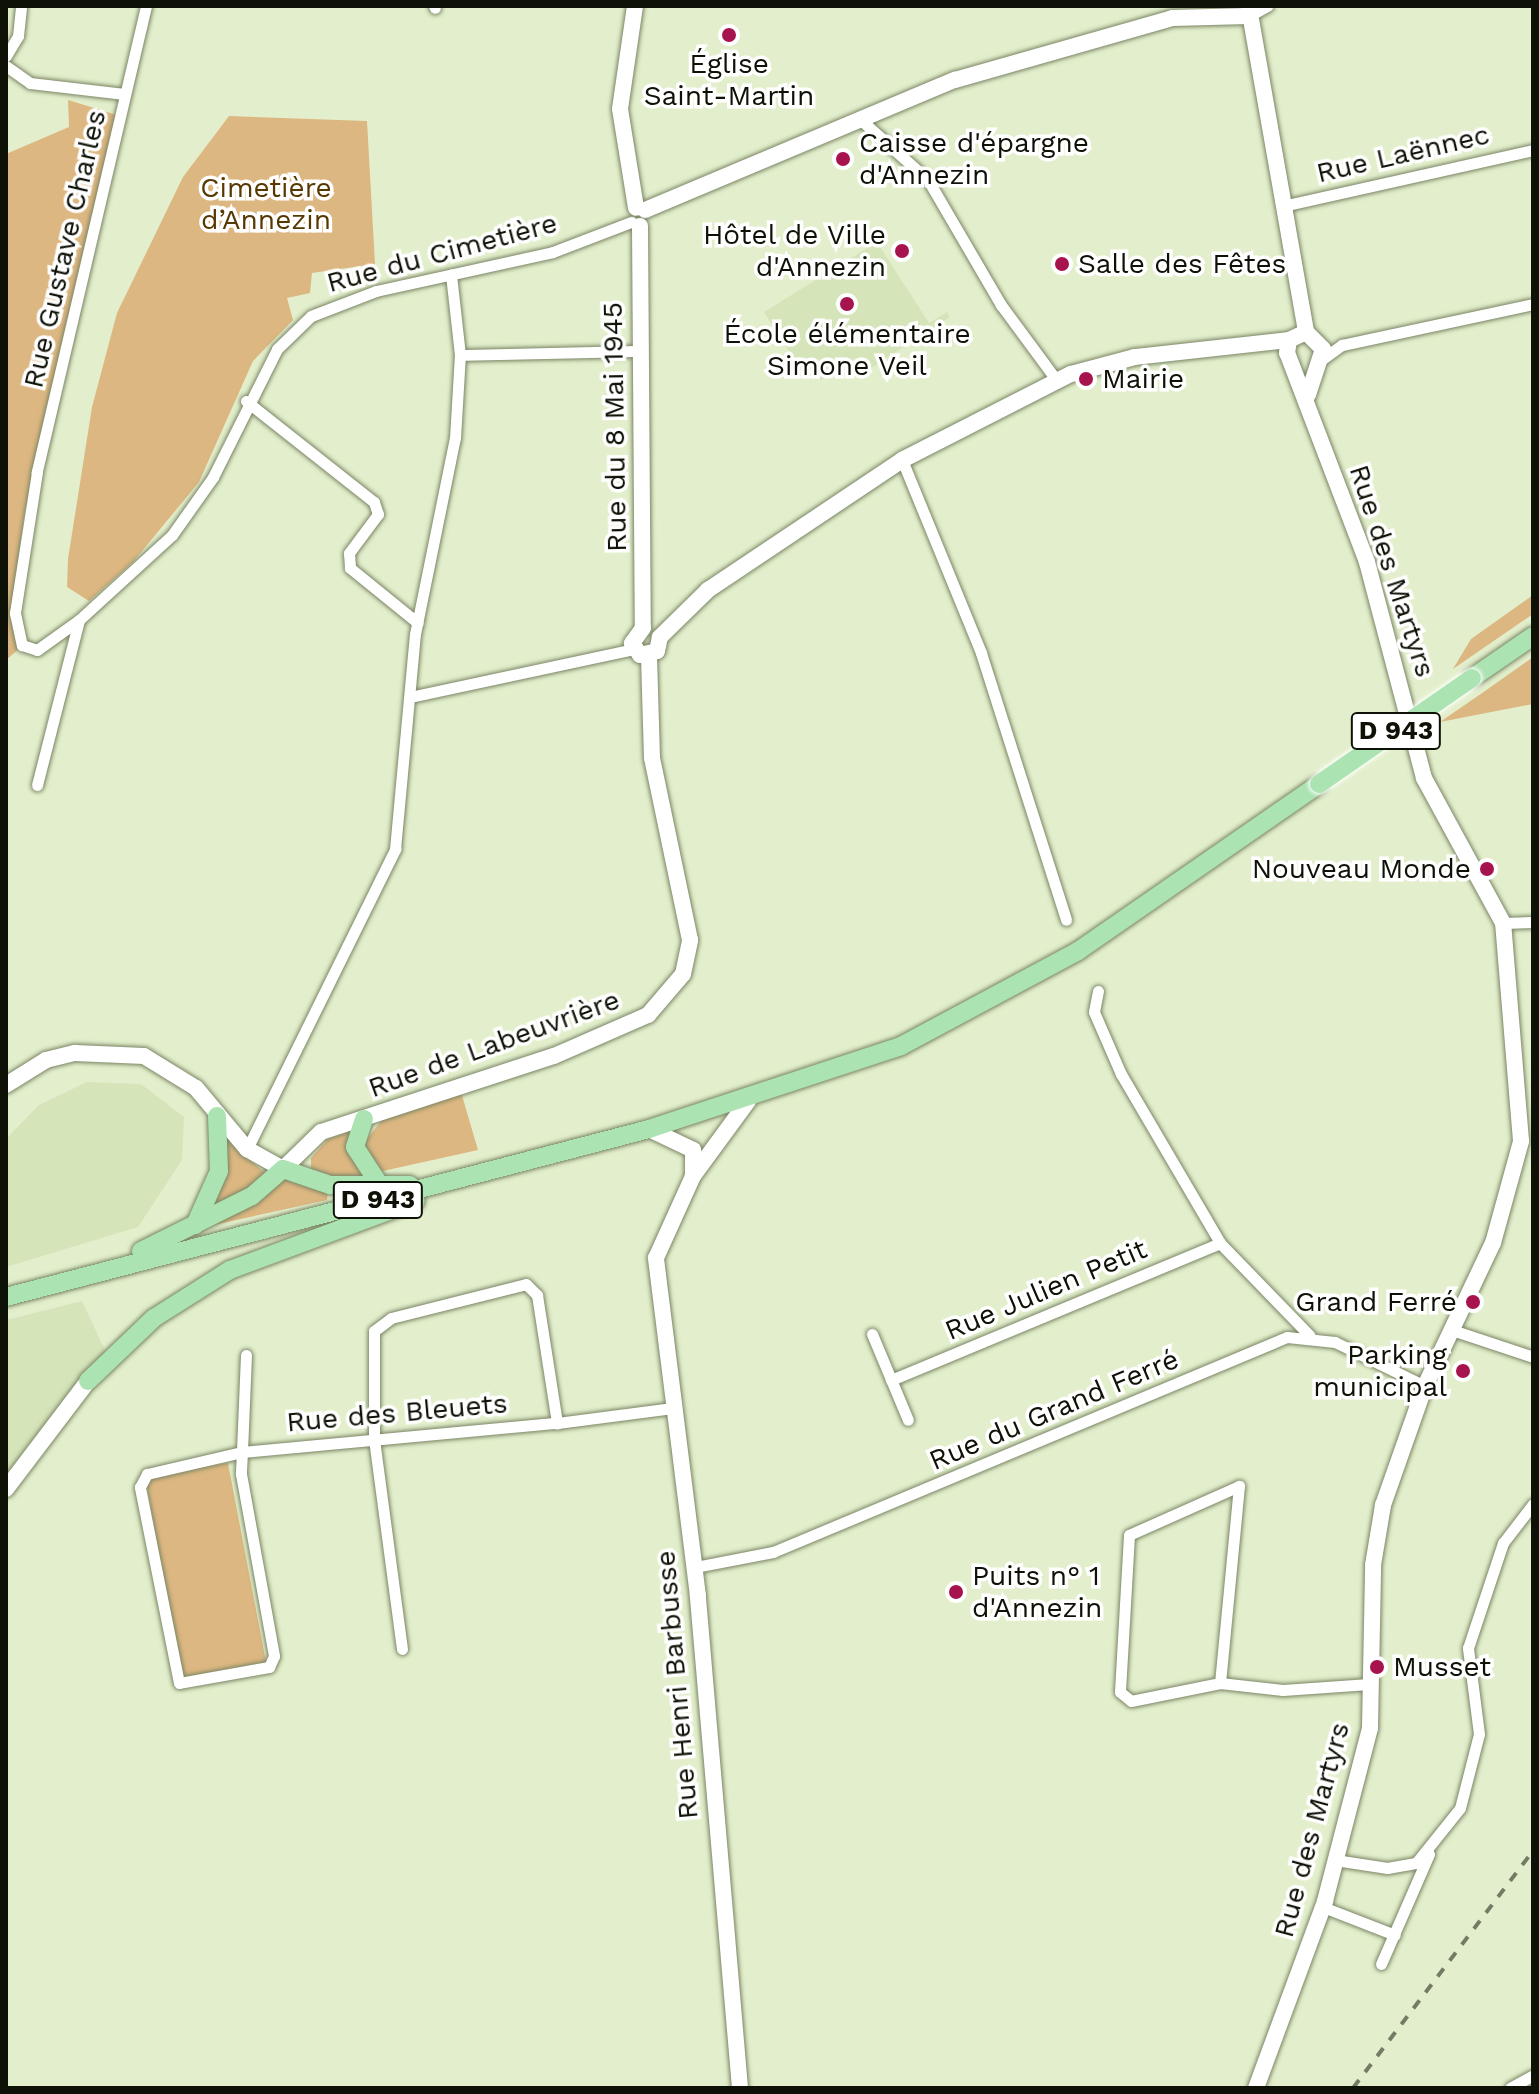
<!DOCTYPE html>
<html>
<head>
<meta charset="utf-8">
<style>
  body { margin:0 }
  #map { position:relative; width:1539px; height:2094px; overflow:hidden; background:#e3efcc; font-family:"Work Sans",sans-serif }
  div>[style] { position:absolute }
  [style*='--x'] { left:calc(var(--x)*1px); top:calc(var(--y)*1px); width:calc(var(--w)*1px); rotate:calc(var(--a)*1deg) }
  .built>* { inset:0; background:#d5e4b9 }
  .green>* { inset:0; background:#ddb781 }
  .roads { filter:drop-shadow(0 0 2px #7a8565) drop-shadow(0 0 2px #7a8565) }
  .street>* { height:11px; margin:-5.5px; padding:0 5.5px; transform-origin:5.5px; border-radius:5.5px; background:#fff }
  .secondary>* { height:16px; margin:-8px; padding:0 8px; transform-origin:8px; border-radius:8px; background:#fff }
  .primary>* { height:18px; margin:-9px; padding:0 9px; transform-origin:9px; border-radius:9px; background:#ace3b2 }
  .rail>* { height:4px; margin-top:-2px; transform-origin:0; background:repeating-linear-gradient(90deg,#747b65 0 10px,transparent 0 20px) }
  .bridges { filter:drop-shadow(0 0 2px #fff) drop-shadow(0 0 2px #fff) }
  .primary-bridge>* { height:18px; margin:-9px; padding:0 9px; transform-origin:9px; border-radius:9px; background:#ace3b2 }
  .dots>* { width:22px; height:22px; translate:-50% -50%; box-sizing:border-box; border:4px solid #fff; border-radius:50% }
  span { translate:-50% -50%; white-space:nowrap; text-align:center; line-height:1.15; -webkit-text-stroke:7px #fff; paint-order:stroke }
  .shield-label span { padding:2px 6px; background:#fff; border:2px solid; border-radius:6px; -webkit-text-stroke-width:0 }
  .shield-label { font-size:26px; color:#0e1106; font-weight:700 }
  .poi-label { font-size:28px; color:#0e1106 }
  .left { translate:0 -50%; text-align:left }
  .right { translate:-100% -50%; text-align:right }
  .street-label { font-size:28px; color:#0e1106 }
  .park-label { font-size:28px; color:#563800 }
  .frame { position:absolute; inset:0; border:8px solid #0e1106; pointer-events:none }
</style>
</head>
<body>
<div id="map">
  <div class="built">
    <div style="clip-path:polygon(877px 242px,929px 323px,947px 312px,950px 317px,865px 372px,855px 358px,821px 380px,814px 368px,803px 374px,764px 312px)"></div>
    <div style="clip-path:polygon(87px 1082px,141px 1084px,184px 1117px,182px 1160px,138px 1227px,6px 1267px,6px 1139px,39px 1105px)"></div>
    <div style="clip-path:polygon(82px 1301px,109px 1359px,6px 1489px,6px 1320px)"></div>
  </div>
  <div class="green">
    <div style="clip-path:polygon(68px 100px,120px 116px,25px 511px,10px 618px,20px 648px,6px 660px,6px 154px,69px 127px)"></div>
    <div style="clip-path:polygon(229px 116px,367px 121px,375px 264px,312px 273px,310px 293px,287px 298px,293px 320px,253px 361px,199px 482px,133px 562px,89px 601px,67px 587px,68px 559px,92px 407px,117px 313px,183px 177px)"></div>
    <div style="clip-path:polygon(1533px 595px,1533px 614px,1453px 669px,1471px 639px)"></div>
    <div style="clip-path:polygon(1533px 657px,1533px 704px,1440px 722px,1485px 691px)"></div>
    <div style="clip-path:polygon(461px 1092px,478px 1150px,383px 1171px,366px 1163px,360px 1148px,382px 1120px)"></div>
    <div style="clip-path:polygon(357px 1129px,351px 1149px,365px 1179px,311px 1175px,311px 1158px,328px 1139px)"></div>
    <div style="clip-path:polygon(224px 1138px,270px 1177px,205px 1218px)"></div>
    <div style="clip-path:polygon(284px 1176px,328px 1189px,327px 1200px,209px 1226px)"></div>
    <div style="clip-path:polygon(228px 1463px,266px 1662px,180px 1678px,147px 1486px,156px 1475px)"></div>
  </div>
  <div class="roads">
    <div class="street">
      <div style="--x:146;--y:6;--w:479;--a:103.2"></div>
      <div style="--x:37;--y:472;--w:143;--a:98.9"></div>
      <div style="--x:15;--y:613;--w:33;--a:78"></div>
      <div style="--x:22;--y:645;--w:16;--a:18"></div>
      <div style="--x:37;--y:650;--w:52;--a:-35.5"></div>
      <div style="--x:79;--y:620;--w:126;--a:-42.4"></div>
      <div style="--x:172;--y:535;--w:71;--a:-54.7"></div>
      <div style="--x:213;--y:477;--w:143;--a:-63.4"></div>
      <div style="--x:277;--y:349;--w:47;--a:-44.1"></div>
      <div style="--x:311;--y:316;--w:70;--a:-21"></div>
      <div style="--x:376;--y:291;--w:181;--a:-12.4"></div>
      <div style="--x:553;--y:252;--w:84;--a:-21"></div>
      <div style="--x:434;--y:6;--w:2;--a:63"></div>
      <div style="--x:1249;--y:16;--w:21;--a:-29"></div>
      <div style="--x:6;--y:56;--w:23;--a:-59"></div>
      <div style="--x:18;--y:36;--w:30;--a:-84"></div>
      <div style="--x:6;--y:66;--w:29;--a:35"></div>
      <div style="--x:30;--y:83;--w:95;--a:6.7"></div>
      <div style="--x:861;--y:120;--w:90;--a:41.8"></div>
      <div style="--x:928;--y:180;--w:145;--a:59.7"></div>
      <div style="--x:1001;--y:305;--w:94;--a:53.6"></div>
      <div style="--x:1283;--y:206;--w:256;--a:-12.6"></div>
      <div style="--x:460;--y:355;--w:181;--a:-1.3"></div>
      <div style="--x:1321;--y:360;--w:26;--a:-36"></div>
      <div style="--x:1342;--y:345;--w:195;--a:-12.1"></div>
      <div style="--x:246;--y:401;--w:163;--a:38.3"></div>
      <div style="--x:374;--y:502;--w:13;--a:72"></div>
      <div style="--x:378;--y:514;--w:49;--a:126.6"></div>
      <div style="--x:349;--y:553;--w:15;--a:86"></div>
      <div style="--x:350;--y:568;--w:87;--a:39"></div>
      <div style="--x:902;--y:460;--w:209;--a:67.7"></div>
      <div style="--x:981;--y:653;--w:280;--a:72.3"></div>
      <div style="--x:410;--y:697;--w:229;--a:-12.1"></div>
      <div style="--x:37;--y:785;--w:170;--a:-75.7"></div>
      <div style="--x:1503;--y:923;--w:30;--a:-2"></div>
      <div style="--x:1098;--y:991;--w:21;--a:101"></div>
      <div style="--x:1094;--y:1012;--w:68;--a:66.5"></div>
      <div style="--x:1121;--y:1074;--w:196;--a:59.6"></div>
      <div style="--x:1220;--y:1243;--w:129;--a:45.9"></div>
      <div style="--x:247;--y:1149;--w:335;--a:-63.7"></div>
      <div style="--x:395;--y:849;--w:216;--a:-84.7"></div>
      <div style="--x:415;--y:634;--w:200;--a:-78.5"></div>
      <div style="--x:455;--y:438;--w:83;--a:-86.6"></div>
      <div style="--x:460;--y:355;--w:81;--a:-96.4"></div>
      <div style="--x:1452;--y:1330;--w:85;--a:18.4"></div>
      <div style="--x:872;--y:1334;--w:93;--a:67.3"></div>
      <div style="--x:246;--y:1355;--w:97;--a:92.4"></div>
      <div style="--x:242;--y:1452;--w:22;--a:93"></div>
      <div style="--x:241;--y:1474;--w:185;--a:79.7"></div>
      <div style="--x:274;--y:1656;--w:12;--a:114"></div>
      <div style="--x:269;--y:1667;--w:91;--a:169.9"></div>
      <div style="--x:179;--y:1683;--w:200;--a:-101.3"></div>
      <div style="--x:140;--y:1487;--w:15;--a:-62"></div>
      <div style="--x:147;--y:1474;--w:98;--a:-13"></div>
      <div style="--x:242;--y:1452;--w:316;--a:-5.3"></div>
      <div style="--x:891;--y:1380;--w:356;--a:-22.6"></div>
      <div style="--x:695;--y:1567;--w:79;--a:-10.9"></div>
      <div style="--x:773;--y:1552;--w:557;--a:-22.7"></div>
      <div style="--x:1287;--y:1337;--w:48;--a:5.9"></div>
      <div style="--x:1335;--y:1342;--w:100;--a:26.1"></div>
      <div style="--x:402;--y:1649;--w:211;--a:-97.6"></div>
      <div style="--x:374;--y:1440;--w:109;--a:-90"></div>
      <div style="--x:374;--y:1331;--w:21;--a:-37"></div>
      <div style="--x:391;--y:1318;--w:139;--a:-14.1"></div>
      <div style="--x:526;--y:1284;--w:16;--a:45"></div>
      <div style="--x:537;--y:1295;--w:130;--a:81.1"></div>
      <div style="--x:557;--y:1423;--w:117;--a:-7.4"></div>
      <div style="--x:1220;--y:1683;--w:198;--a:-84.5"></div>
      <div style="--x:1239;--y:1486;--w:120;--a:156"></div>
      <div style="--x:1129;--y:1535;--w:157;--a:93.3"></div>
      <div style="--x:1120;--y:1692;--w:14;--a:39"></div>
      <div style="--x:1131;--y:1701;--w:91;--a:-11.4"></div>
      <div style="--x:1220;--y:1683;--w:63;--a:6.3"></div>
      <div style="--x:1283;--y:1690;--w:86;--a:-4"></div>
      <div style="--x:1335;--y:1860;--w:53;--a:8.7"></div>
      <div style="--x:1387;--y:1868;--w:29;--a:-10"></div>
      <div style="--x:1416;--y:1863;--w:70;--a:-51.3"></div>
      <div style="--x:1460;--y:1808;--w:76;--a:-75.6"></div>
      <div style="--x:1479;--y:1734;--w:87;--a:-97.3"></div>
      <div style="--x:1468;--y:1648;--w:111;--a:-71.6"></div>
      <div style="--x:1503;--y:1543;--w:49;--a:-52.4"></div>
      <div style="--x:1323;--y:1907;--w:77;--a:21.3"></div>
      <div style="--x:1381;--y:1964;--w:120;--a:-66.4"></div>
      <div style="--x:1510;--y:2088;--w:26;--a:-29"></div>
    </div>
    <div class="secondary">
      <div style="--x:635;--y:6;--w:104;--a:98.3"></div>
      <div style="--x:620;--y:109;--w:100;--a:80.8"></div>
      <div style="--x:1249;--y:8;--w:329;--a:80"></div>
      <div style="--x:645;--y:210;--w:336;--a:-22.8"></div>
      <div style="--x:955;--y:80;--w:226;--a:-15.9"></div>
      <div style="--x:1172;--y:18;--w:77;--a:-1.5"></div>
      <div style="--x:640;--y:226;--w:402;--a:89.6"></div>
      <div style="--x:643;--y:628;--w:19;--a:126"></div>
      <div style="--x:632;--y:643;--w:14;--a:56"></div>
      <div style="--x:640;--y:655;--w:17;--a:-13"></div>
      <div style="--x:657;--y:651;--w:14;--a:-78"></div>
      <div style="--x:660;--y:637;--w:67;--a:-44.4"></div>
      <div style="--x:708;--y:590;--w:234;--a:-33.8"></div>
      <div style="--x:902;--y:460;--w:190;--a:-27"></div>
      <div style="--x:1071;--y:374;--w:66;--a:-14.9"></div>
      <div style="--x:1135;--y:357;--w:155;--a:-6.3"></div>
      <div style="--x:6;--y:1085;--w:47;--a:-32"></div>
      <div style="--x:46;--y:1060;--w:30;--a:-14"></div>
      <div style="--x:75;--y:1053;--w:69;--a:2.5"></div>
      <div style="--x:144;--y:1056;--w:61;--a:31.6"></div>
      <div style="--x:196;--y:1088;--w:80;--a:50.1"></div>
      <div style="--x:247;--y:1149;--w:41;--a:29.1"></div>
      <div style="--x:283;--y:1169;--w:53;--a:-44.2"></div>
      <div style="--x:321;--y:1132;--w:245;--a:-18.1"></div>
      <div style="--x:554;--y:1056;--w:103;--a:-23.6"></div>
      <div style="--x:648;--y:1015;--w:54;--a:-49.5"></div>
      <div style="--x:683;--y:974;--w:35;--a:-78"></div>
      <div style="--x:690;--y:940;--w:186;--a:-101.8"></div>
      <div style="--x:652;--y:758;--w:102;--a:-91.7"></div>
      <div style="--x:649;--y:1129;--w:49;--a:25.5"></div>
      <div style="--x:693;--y:1150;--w:25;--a:90"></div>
      <div style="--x:6;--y:1489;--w:136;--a:-52.8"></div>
      <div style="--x:740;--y:2088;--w:494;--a:-94.9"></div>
      <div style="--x:698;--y:1596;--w:341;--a:-97.1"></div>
      <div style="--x:656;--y:1258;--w:90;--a:-65.7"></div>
      <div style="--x:693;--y:1176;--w:93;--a:-53.7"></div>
      <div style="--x:1256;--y:2088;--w:199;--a:-69.7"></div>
      <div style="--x:1325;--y:1901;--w:179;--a:-75.4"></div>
      <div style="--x:1370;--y:1728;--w:163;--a:-88.9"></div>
      <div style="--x:1373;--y:1565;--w:61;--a:-80.5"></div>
      <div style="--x:1383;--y:1505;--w:126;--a:-70.6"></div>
      <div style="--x:1425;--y:1386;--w:158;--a:-64.6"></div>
      <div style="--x:1493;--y:1243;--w:106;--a:-74.6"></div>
      <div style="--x:1521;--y:1141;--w:219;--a:-94.7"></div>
      <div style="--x:1503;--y:923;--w:165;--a:-118.6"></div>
      <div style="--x:1424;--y:778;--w:223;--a:-104.8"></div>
      <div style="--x:1367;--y:562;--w:224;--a:-110.9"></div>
      <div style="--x:1287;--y:353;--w:13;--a:-81"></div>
      <div style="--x:1289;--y:340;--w:19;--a:-25"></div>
      <div style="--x:1306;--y:332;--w:24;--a:45"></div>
      <div style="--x:1323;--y:349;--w:48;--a:108.1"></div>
    </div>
    <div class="primary">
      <div style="--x:1472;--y:678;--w:74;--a:-34.5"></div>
      <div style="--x:364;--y:1119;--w:29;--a:108"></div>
      <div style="--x:355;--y:1147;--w:44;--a:57"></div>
      <div style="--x:195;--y:1225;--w:59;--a:-66"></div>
      <div style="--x:219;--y:1171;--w:55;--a:-92.1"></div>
      <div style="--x:141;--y:1251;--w:124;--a:-26.4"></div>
      <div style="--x:252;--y:1196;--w:41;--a:-41.1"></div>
      <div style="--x:283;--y:1169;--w:50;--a:18.8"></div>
      <div style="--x:330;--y:1185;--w:80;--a:0"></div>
      <div style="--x:6;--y:1297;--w:665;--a:-14.64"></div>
      <div style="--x:649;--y:1129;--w:265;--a:-18.2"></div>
      <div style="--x:901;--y:1046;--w:201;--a:-28.2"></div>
      <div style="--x:1078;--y:951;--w:293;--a:-34.7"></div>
      <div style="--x:88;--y:1381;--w:91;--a:-43.7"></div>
      <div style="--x:154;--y:1318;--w:90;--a:-32.3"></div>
      <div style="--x:230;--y:1270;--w:198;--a:-20.4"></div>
    </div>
  </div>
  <div class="rail">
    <div style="--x:1353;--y:2088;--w:298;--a:-52.8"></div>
  </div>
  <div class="bridges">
    <div class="primary-bridge">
      <div style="--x:1319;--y:784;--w:186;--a:-34.7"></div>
    </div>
  </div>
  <div class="dots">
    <div style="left:729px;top:35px;background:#a7134d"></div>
    <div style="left:843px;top:159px;background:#a7134d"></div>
    <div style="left:902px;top:251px;background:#a7134d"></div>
    <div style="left:1062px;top:264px;background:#a7134d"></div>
    <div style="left:847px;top:304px;background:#a7134d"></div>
    <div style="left:1086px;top:379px;background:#a7134d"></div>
    <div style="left:1487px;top:869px;background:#a7134d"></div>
    <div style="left:1473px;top:1302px;background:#a7134d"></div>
    <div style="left:1463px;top:1371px;background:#a7134d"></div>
    <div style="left:956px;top:1592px;background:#a7134d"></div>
    <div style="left:1377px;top:1667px;background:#a7134d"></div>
  </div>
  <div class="shield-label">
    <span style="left:1396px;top:731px">D 943</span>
    <span style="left:378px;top:1200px">D 943</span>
  </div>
  <div class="poi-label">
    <span style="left:729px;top:80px">Église<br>Saint-Martin</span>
    <span class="left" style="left:859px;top:159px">Caisse d'épargne<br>d'Annezin</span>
    <span class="right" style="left:886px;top:251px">Hôtel de Ville<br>d'Annezin</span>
    <span class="left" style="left:1078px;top:264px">Salle des Fêtes</span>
    <span style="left:847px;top:350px">École élémentaire<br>Simone Veil</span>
    <span class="left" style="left:1102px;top:379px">Mairie</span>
    <span class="right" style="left:1471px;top:869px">Nouveau Monde</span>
    <span class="right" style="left:1457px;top:1302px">Grand Ferré</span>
    <span class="right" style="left:1447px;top:1371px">Parking<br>municipal</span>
    <span class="left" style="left:972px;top:1592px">Puits n° 1<br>d'Annezin</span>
    <span class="left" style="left:1393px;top:1667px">Musset</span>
  </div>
  <div class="street-label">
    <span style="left:1403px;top:154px;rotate:-13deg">Rue Laënnec</span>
    <span style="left:65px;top:249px;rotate:-77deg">Rue Gustave Charles</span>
    <span style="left:442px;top:253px;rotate:-15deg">Rue du Cimetière</span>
    <span style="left:615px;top:427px;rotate:-91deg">Rue du 8 Mai 1945</span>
    <span style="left:1392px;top:571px;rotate:72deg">Rue des Martyrs</span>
    <span style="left:494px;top:1044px;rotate:-20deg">Rue de Labeuvrière</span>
    <span style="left:1046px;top:1290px;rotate:-23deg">Rue Julien Petit</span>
    <span style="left:1054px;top:1410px;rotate:-23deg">Rue du Grand Ferré</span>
    <span style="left:397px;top:1413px;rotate:-5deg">Rue des Bleuets</span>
    <span style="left:677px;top:1685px;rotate:-95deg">Rue Henri Barbusse</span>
    <span style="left:1312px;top:1830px;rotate:-75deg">Rue des Martyrs</span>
  </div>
  <div class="park-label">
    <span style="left:266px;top:204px">Cimetière<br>d’Annezin</span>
  </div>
  <div class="frame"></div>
</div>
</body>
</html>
